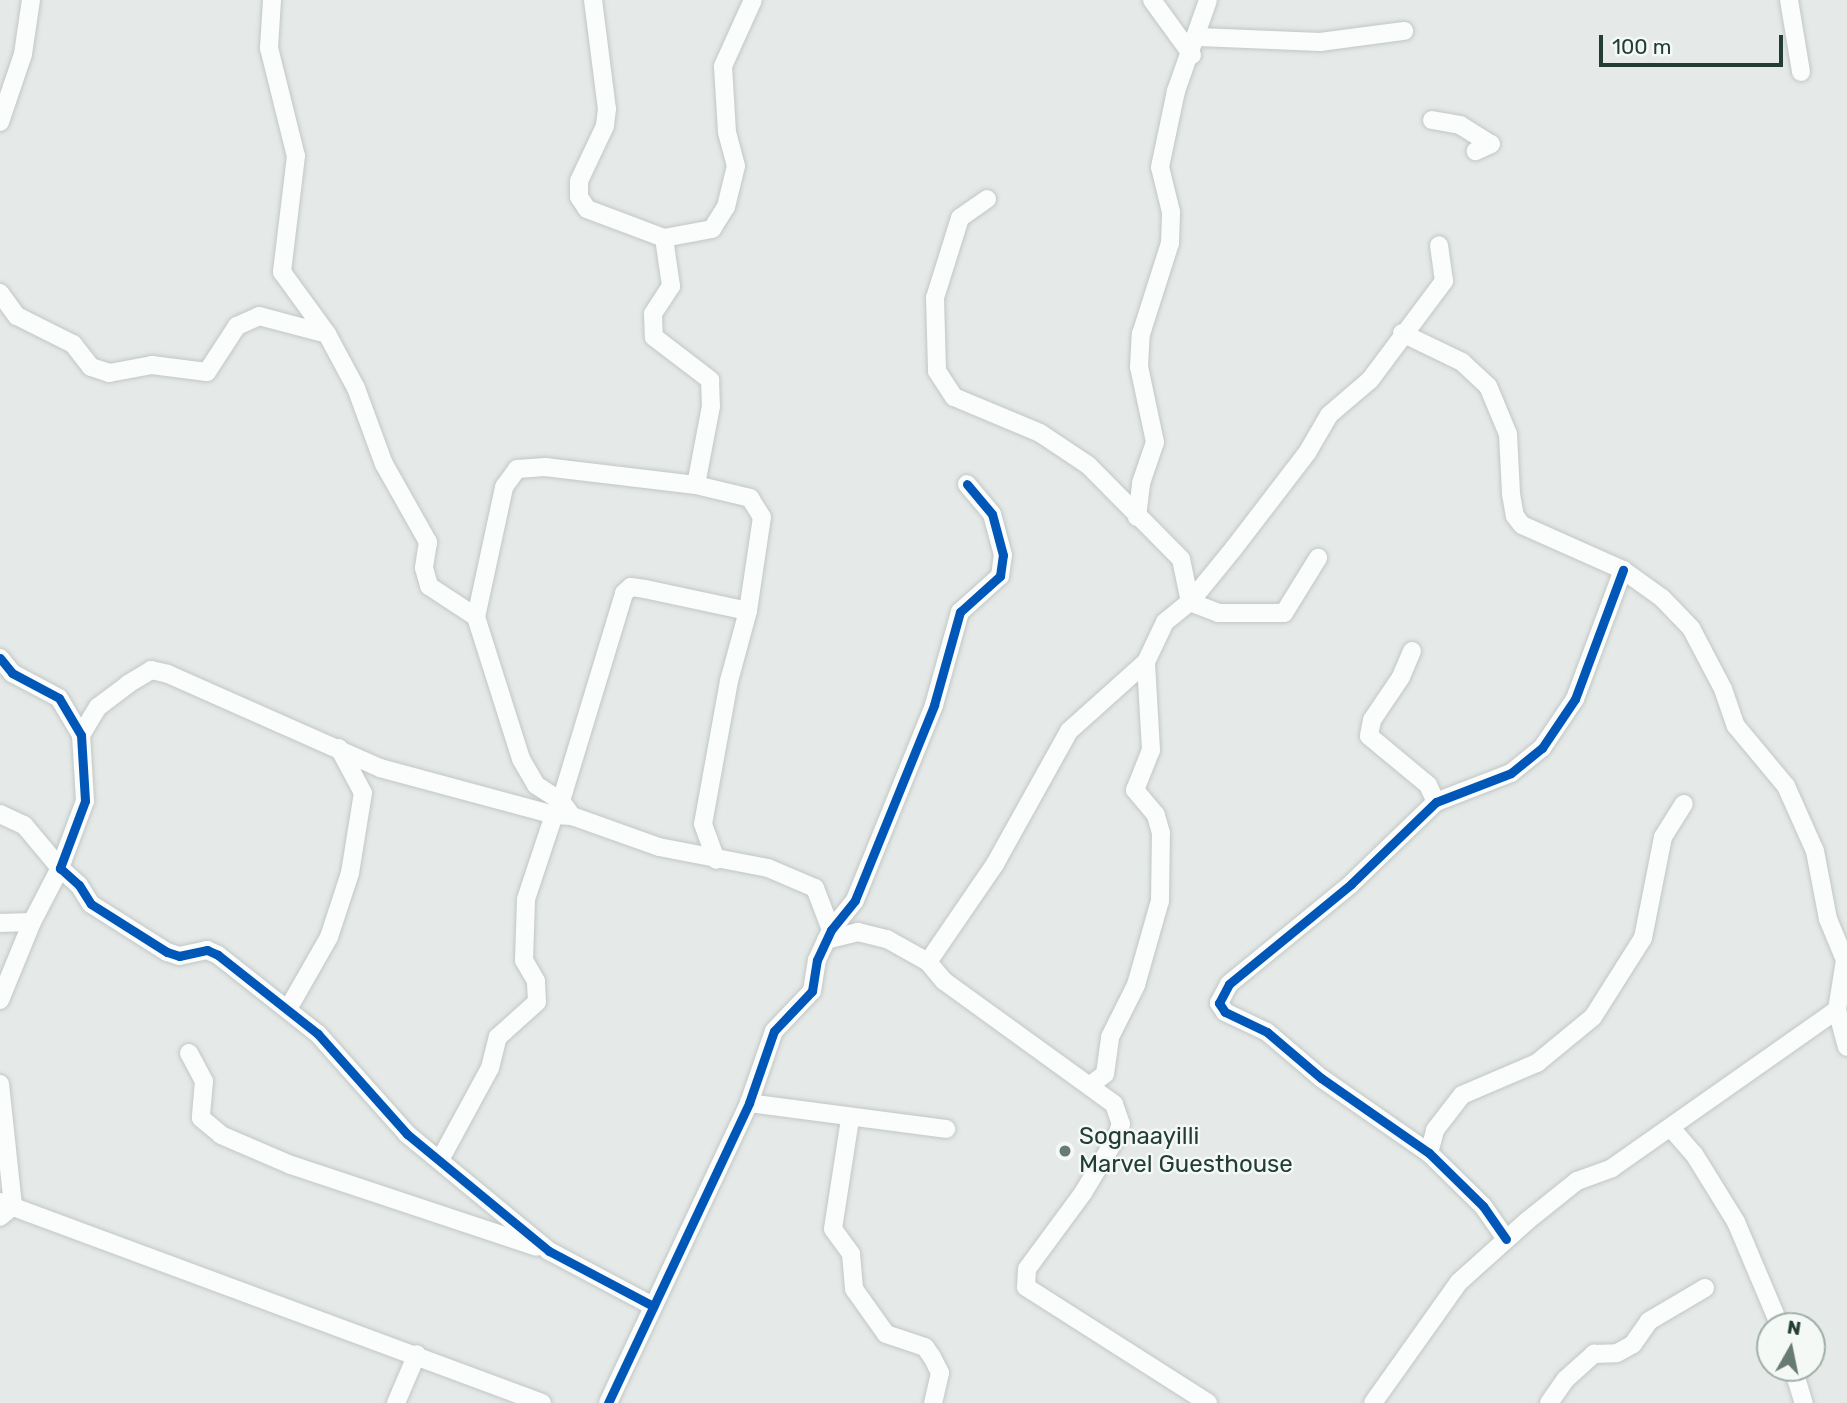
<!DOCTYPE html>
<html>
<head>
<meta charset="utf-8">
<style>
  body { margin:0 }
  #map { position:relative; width:1847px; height:1403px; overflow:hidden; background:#e5eae8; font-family:Rubik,sans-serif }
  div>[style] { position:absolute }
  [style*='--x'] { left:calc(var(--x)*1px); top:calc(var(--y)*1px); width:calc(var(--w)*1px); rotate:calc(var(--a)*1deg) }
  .roads { filter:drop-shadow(0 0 2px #c2c7c5) drop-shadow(0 0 2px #c2c7c5) }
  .minor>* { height:18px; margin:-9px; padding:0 9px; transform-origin:9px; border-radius:9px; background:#fbfcfc }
  .cycleway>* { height:9px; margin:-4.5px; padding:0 4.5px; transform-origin:4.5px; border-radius:4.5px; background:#0057b8 }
  .dots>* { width:19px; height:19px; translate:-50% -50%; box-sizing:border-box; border:4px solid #f4f9f6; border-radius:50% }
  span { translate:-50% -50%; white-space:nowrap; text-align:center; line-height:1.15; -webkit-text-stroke:5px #f4f9f6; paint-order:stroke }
  .poi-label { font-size:24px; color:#233d36 }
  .left { translate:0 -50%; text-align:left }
  .north { position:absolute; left:1756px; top:1312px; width:70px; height:70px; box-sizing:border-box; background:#f4f9f6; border:2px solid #a0aea9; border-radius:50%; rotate:9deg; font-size:19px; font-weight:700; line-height:28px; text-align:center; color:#233d36 }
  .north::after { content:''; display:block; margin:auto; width:24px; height:32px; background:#677a74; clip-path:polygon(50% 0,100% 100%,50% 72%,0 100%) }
  .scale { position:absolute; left:1599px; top:35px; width:184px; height:32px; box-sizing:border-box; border:4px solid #233d36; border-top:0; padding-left:9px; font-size:21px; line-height:24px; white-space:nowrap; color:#233d36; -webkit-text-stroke:5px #f4f9f6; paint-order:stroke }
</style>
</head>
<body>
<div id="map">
  <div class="roads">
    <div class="minor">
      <div style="--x:272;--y:0;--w:48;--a:93.6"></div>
      <div style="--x:269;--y:48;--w:111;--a:76"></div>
      <div style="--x:296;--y:156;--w:117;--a:96.9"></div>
      <div style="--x:282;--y:272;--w:77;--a:54"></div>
      <div style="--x:327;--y:334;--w:61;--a:61.8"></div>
      <div style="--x:356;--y:388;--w:81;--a:69.8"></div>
      <div style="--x:384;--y:464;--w:90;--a:60.6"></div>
      <div style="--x:428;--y:542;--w:26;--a:99"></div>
      <div style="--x:424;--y:568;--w:19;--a:74"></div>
      <div style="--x:429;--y:586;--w:56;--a:33.4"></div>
      <div style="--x:476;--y:617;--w:149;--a:72.4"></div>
      <div style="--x:521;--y:759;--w:30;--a:60"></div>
      <div style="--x:536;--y:785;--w:30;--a:33"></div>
      <div style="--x:561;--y:801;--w:19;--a:54"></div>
      <div style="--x:593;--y:0;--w:110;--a:82.7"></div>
      <div style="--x:607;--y:109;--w:17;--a:97"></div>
      <div style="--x:605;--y:126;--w:61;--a:115.3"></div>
      <div style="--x:579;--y:181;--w:16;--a:90"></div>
      <div style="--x:579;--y:197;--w:14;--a:56"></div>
      <div style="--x:587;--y:209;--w:82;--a:20.6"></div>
      <div style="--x:664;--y:238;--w:49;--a:81.7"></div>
      <div style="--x:671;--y:286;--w:33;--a:123"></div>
      <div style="--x:653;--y:314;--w:23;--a:88"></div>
      <div style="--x:654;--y:337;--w:71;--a:37.5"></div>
      <div style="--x:710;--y:380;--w:26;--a:88"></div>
      <div style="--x:711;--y:406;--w:80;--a:100.8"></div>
      <div style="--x:1152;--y:0;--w:68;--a:54"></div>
      <div style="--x:1789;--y:0;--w:73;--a:80.5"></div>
      <div style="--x:1199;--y:37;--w:121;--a:2.4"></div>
      <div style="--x:1320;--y:42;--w:85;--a:-7.5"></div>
      <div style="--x:1432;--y:120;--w:28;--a:10"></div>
      <div style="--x:1460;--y:125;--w:36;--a:32"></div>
      <div style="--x:1491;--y:144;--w:17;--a:155"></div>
      <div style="--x:0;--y:122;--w:72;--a:-71.3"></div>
      <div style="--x:23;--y:54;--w:55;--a:-81.6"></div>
      <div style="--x:987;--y:199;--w:33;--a:145"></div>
      <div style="--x:960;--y:218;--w:84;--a:107.4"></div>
      <div style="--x:935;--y:298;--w:73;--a:88.4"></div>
      <div style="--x:937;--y:371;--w:31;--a:57"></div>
      <div style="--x:954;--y:397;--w:93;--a:22.7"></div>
      <div style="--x:1040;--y:433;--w:58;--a:33.7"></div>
      <div style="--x:1088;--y:465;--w:132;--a:45.3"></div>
      <div style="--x:1181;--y:559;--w:44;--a:78.2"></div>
      <div style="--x:1190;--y:602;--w:30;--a:21"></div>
      <div style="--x:1218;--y:613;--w:66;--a:0"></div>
      <div style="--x:1284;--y:613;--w:65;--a:-58.3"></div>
      <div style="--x:664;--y:238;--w:49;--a:-10.6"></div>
      <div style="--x:712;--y:229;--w:26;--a:-58"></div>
      <div style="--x:726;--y:207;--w:42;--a:-76.3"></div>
      <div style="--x:736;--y:166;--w:35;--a:-105"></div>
      <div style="--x:727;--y:132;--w:66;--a:-93.5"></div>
      <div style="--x:723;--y:66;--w:72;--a:-65.6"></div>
      <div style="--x:0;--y:293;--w:29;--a:54"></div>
      <div style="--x:17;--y:316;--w:63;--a:26.6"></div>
      <div style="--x:73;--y:344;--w:29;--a:52"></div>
      <div style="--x:91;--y:367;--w:19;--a:18"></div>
      <div style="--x:109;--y:373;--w:44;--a:-10.5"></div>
      <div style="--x:152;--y:365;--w:55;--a:7.3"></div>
      <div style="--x:207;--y:372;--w:55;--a:-56.9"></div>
      <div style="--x:237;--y:326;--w:24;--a:-24"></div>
      <div style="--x:259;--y:316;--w:70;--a:14.8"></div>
      <div style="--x:1402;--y:333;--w:67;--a:25.8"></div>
      <div style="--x:1462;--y:362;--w:35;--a:43"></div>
      <div style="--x:1488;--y:386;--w:52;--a:67.4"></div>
      <div style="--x:1508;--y:434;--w:60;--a:87.1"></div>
      <div style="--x:1511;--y:494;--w:22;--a:80"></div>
      <div style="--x:1515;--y:516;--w:11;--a:52"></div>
      <div style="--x:1522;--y:525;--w:111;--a:24"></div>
      <div style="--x:1623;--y:570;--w:48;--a:35.7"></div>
      <div style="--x:1662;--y:598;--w:42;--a:46"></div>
      <div style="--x:1691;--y:628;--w:69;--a:62.3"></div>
      <div style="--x:1723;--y:689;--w:39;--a:71"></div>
      <div style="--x:1736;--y:726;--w:78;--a:50.2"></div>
      <div style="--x:1786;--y:786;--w:71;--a:66"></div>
      <div style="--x:1815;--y:851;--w:69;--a:79.2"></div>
      <div style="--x:1828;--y:919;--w:44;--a:67.5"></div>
      <div style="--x:1845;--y:960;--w:51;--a:99.1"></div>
      <div style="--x:1837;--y:1010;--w:38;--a:75"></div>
      <div style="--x:1137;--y:517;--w:34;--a:-83"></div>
      <div style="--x:1141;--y:483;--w:43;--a:-71.1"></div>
      <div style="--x:1155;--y:442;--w:77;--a:-102"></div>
      <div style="--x:1139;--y:367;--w:33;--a:-87"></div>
      <div style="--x:1141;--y:334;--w:96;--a:-72.3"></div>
      <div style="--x:1170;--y:243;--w:31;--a:-88"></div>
      <div style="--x:1171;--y:212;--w:46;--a:-103.7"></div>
      <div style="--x:1160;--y:167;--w:78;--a:-78.1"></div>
      <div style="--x:1176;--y:91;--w:96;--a:-70.6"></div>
      <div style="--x:476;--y:617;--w:133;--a:-77.8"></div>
      <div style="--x:504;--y:487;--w:22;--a:-54"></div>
      <div style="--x:517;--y:469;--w:28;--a:-4"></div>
      <div style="--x:545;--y:467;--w:152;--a:6.8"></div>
      <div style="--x:696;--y:485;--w:56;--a:13.5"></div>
      <div style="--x:750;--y:498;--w:22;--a:58"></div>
      <div style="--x:762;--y:517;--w:95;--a:98.5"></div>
      <div style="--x:748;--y:611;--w:73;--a:105.2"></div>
      <div style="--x:729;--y:681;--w:145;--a:100.3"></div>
      <div style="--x:703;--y:824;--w:38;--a:70"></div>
      <div style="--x:1412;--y:651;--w:28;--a:113"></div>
      <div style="--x:1401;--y:677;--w:52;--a:124"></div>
      <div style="--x:1372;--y:720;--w:16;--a:101"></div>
      <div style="--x:1369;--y:736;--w:77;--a:39.7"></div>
      <div style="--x:1428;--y:785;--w:19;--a:65"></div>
      <div style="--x:0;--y:658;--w:19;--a:51"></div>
      <div style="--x:12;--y:673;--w:53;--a:28"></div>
      <div style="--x:59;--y:698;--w:43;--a:59.3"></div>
      <div style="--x:81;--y:735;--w:66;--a:86.5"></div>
      <div style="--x:85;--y:801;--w:72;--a:110.5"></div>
      <div style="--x:60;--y:868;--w:25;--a:42"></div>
      <div style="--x:79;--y:885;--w:22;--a:58"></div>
      <div style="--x:91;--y:904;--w:90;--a:32.3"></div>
      <div style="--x:167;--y:952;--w:13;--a:18"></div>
      <div style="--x:179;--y:956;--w:29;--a:-12"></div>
      <div style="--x:207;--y:950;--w:12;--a:24"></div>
      <div style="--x:218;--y:955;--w:127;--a:38.3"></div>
      <div style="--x:318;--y:1034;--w:134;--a:48.3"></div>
      <div style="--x:407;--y:1134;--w:184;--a:39.5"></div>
      <div style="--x:549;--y:1251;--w:118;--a:27.9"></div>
      <div style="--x:81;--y:735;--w:33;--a:-59"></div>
      <div style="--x:98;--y:707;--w:38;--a:-37"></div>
      <div style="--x:128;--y:684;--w:27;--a:-31"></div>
      <div style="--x:151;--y:670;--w:17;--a:13"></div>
      <div style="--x:168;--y:674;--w:232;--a:23.9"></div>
      <div style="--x:380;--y:768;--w:180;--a:15.1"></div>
      <div style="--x:554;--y:815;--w:18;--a:3"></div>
      <div style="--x:572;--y:816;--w:92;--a:19.6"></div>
      <div style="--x:659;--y:847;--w:111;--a:10.9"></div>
      <div style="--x:768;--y:868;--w:51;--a:23.1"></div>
      <div style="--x:815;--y:888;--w:45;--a:69.1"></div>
      <div style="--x:561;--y:801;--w:217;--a:-73.1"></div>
      <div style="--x:624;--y:593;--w:9;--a:-41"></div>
      <div style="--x:631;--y:587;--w:14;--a:8"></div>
      <div style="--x:645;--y:589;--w:105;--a:12.1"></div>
      <div style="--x:0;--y:814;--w:26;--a:25"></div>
      <div style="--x:24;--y:825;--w:56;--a:50.1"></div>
      <div style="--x:60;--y:868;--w:61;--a:117.4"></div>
      <div style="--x:32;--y:922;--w:32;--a:178"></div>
      <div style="--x:826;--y:940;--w:33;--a:-14"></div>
      <div style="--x:858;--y:932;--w:30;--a:14"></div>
      <div style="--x:887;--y:939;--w:47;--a:29.3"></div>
      <div style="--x:928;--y:962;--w:25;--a:50"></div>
      <div style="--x:944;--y:981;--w:210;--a:35.9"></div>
      <div style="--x:1114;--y:1104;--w:21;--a:71"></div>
      <div style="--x:1121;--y:1124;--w:15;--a:110"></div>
      <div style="--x:1116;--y:1138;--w:64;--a:121"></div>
      <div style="--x:1083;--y:1193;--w:94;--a:126.4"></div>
      <div style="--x:1027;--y:1269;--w:18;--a:93"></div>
      <div style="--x:1026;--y:1287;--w:216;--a:32.5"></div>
      <div style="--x:928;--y:962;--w:119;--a:-55.6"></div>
      <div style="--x:995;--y:864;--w:152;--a:-60.9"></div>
      <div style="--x:1069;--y:731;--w:103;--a:-41.9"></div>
      <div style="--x:1146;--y:662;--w:44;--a:-64.6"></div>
      <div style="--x:1165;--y:622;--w:32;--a:-39"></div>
      <div style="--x:1190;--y:602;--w:70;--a:-50.8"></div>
      <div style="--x:1234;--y:548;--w:120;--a:-52.5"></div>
      <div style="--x:1307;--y:453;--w:44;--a:-59.9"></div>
      <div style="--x:1329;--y:415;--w:54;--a:-40.5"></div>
      <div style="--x:1370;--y:380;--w:124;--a:-53.2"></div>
      <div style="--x:1444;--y:281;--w:36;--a:-98"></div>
      <div style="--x:0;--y:1000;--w:84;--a:-67.7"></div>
      <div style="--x:288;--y:1009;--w:83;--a:-60.3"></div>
      <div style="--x:329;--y:937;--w:67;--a:-71.8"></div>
      <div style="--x:350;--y:873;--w:81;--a:-80.8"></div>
      <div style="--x:363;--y:793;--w:51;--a:-118.1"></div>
      <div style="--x:189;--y:1053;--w:32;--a:62"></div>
      <div style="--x:204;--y:1081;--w:37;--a:95"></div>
      <div style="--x:201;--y:1118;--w:26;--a:40"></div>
      <div style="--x:221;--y:1135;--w:76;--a:23.2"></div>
      <div style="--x:291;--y:1165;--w:259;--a:18.4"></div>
      <div style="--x:0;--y:1084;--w:123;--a:83.9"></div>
      <div style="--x:13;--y:1206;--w:17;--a:140"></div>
      <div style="--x:1092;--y:1084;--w:16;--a:-38"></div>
      <div style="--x:1105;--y:1074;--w:37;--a:-82"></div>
      <div style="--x:1110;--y:1037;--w:58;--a:-63.4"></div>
      <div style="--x:1136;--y:985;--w:87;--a:-74.1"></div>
      <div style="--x:1160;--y:901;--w:68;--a:-89.2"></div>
      <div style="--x:1161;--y:833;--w:19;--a:-106"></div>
      <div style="--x:1156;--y:815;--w:33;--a:-130"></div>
      <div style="--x:1135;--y:790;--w:43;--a:-68.2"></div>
      <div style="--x:1151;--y:750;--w:88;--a:-93.3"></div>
      <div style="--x:749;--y:1103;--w:199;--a:7.5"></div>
      <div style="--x:850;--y:1119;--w:111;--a:98.8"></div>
      <div style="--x:833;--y:1229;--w:31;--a:54"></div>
      <div style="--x:851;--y:1254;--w:35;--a:85"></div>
      <div style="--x:854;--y:1289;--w:55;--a:54.6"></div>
      <div style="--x:886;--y:1334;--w:41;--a:18.4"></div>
      <div style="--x:925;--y:1347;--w:12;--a:55"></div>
      <div style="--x:932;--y:1357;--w:18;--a:63"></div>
      <div style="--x:940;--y:1373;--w:31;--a:103"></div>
      <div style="--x:1671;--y:1128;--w:35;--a:49"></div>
      <div style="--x:1694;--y:1154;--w:80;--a:58.3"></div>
      <div style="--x:1736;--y:1222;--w:113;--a:67.1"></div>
      <div style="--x:1429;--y:1153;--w:24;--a:-75"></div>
      <div style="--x:1435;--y:1130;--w:44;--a:-52.4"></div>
      <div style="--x:1462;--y:1095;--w:82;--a:-23.1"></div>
      <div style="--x:1537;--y:1063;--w:72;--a:-39.4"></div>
      <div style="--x:1593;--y:1017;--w:93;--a:-57.7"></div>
      <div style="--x:1643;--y:938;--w:103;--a:-78.8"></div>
      <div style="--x:1663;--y:837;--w:39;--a:-58"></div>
      <div style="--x:440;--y:1160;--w:105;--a:-61.5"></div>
      <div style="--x:490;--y:1068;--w:32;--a:-76"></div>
      <div style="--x:498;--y:1037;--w:52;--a:-41.9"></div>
      <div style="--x:537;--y:1002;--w:21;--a:-93"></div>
      <div style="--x:536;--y:981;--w:24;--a:-120"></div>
      <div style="--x:524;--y:960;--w:61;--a:-88.1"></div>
      <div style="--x:526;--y:899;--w:89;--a:-71.6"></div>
      <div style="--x:0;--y:1202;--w:578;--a:20.35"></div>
      <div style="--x:1506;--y:1239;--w:40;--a:-124.9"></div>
      <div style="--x:1483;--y:1206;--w:76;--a:-135.5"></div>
      <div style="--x:1429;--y:1153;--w:131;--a:-145.2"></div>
      <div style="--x:1321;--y:1078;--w:71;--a:-139.6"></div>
      <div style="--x:1267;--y:1032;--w:47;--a:-154.5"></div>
      <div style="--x:1225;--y:1012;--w:11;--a:-124"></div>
      <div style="--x:1219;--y:1003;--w:21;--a:-62"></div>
      <div style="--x:1229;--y:984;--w:158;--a:-39.3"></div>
      <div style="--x:1351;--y:884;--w:118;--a:-44"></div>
      <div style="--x:1436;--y:802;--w:80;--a:-21.1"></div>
      <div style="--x:1511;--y:773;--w:40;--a:-39"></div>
      <div style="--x:1542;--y:748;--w:59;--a:-56"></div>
      <div style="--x:1575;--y:699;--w:138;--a:-69.6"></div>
      <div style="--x:1793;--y:1368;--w:37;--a:73"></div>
      <div style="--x:396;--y:1403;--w:53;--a:-66.8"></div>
      <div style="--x:608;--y:1403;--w:331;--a:-64.8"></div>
      <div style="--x:749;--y:1103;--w:76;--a:-70.9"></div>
      <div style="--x:774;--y:1031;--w:55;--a:-46.5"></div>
      <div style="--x:812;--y:991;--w:31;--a:-81"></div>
      <div style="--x:817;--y:960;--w:33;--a:-65"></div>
      <div style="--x:831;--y:930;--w:38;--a:-51"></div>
      <div style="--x:855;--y:900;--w:210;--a:-67.9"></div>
      <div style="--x:934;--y:705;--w:97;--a:-74.4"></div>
      <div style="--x:960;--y:612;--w:54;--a:-42"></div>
      <div style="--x:1000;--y:576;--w:21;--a:-82"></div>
      <div style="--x:1003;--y:555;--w:42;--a:-105"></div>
      <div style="--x:992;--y:514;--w:39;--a:-130"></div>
      <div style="--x:1373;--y:1403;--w:148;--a:-54.6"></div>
      <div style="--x:1459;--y:1282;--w:91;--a:-41.9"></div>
      <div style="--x:1527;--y:1221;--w:64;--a:-38.7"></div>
      <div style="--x:1577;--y:1181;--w:37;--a:-20"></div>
      <div style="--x:1612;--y:1168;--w:275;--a:-35.1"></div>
      <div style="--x:1549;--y:1403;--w:29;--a:-55"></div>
      <div style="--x:1566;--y:1379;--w:38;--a:-42"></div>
      <div style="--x:1594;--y:1354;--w:23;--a:-2"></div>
      <div style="--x:1617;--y:1353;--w:18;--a:-29"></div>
      <div style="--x:1633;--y:1344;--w:28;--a:-55"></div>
      <div style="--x:1649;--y:1321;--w:65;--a:-30.5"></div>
    </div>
  </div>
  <div class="cycleway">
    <div style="--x:0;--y:658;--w:19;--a:51"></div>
    <div style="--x:12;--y:673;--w:53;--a:28"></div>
    <div style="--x:59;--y:698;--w:43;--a:59.3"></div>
    <div style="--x:81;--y:735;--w:66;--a:86.5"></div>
    <div style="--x:85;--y:801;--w:72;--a:110.5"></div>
    <div style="--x:60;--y:868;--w:25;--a:42"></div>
    <div style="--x:79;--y:885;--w:22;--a:58"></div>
    <div style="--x:91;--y:904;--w:90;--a:32.3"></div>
    <div style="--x:167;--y:952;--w:13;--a:18"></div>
    <div style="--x:179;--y:956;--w:29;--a:-12"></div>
    <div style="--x:207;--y:950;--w:12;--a:24"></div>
    <div style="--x:218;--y:955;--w:127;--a:38.3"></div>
    <div style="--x:318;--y:1034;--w:134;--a:48.3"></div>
    <div style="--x:407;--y:1134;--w:184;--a:39.5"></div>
    <div style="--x:549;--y:1251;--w:118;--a:27.9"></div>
    <div style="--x:1506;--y:1239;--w:40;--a:-124.9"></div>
    <div style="--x:1483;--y:1206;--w:76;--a:-135.5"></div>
    <div style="--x:1429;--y:1153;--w:131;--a:-145.2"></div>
    <div style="--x:1321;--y:1078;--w:71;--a:-139.6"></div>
    <div style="--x:1267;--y:1032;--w:47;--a:-154.5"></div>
    <div style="--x:1225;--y:1012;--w:11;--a:-124"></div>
    <div style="--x:1219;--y:1003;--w:21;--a:-62"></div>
    <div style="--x:1229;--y:984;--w:158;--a:-39.3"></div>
    <div style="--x:1351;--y:884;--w:118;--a:-44"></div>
    <div style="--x:1436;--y:802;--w:80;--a:-21.1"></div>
    <div style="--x:1511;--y:773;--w:40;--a:-39"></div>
    <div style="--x:1542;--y:748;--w:59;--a:-56"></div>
    <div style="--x:1575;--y:699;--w:138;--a:-69.6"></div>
    <div style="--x:608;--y:1403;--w:331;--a:-64.8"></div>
    <div style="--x:749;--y:1103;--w:76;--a:-70.9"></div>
    <div style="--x:774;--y:1031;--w:55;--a:-46.5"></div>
    <div style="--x:812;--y:991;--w:31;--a:-81"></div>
    <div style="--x:817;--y:960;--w:33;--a:-65"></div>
    <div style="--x:831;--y:930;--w:38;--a:-51"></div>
    <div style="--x:855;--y:900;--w:210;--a:-67.9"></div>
    <div style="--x:934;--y:705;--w:97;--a:-74.4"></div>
    <div style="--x:960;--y:612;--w:54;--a:-42"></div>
    <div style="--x:1000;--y:576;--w:21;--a:-82"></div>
    <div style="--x:1003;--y:555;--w:42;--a:-105"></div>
    <div style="--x:992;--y:514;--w:39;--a:-130"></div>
  </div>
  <div class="dots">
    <div style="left:1065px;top:1151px;background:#677a74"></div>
  </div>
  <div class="poi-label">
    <span class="left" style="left:1079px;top:1151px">Sognaayilli<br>Marvel Guesthouse</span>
  </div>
  <div class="north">N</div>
  <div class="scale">100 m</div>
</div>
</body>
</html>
